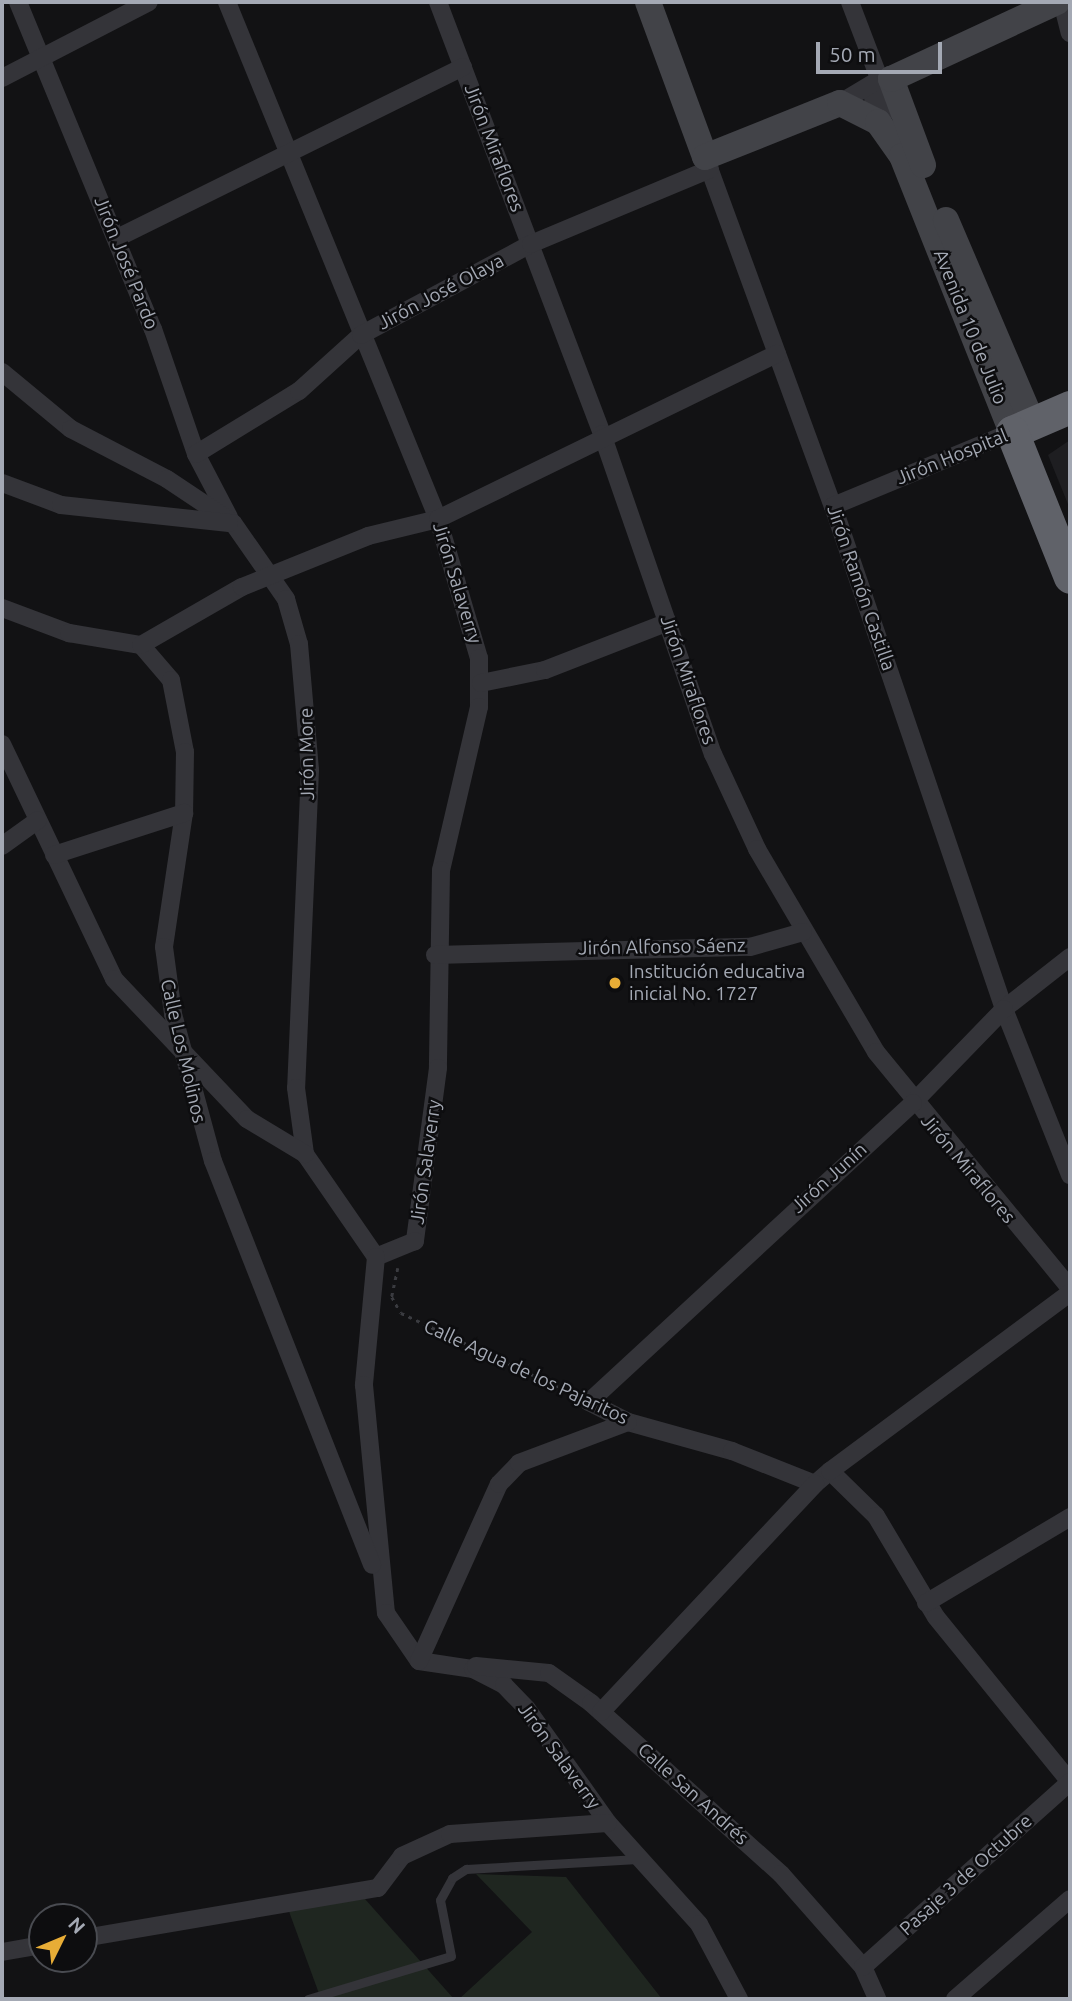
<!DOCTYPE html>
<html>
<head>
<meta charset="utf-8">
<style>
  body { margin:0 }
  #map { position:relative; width:1072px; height:2001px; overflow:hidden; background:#121214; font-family:Ubuntu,sans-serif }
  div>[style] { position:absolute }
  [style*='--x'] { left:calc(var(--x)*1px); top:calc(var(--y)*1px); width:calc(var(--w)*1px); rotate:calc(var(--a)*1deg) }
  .built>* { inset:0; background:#1e1e21 }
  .green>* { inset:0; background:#1f2620 }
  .path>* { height:2.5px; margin-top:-1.25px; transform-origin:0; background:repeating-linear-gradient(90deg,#3a3b40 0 3.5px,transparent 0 8.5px) }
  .lane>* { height:9px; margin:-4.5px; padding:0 4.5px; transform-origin:4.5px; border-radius:4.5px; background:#343439 }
  .street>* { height:18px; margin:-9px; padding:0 9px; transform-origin:9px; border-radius:9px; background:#343439 }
  .street>.ring { margin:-9px; padding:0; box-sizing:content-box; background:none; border:18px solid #343439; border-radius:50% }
  .secondary>* { height:26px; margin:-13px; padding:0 13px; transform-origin:13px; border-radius:13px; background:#424348 }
  .highway>* { height:33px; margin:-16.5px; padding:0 16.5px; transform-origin:16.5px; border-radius:16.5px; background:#606269 }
  .dots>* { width:19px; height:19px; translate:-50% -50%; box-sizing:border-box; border:4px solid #0d0d0f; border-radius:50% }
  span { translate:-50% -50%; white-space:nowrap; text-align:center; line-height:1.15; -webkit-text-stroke:5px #0d0d0f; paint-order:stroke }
  .street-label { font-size:19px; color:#a4a9b4 }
  .poi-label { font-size:19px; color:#a4a9b4 }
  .left { translate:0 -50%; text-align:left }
  .frame { position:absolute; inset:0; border:4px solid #a4a9b4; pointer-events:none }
  .north { position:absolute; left:28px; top:1903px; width:70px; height:70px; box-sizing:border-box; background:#0d0d0f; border:2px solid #494b51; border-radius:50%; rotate:47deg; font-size:19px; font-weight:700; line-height:28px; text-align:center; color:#a4a9b4 }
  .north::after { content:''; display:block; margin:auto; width:24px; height:32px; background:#e8ad36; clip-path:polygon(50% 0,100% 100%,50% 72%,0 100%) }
  .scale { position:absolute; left:816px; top:42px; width:126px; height:32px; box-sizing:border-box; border:4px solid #a4a9b4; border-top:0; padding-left:9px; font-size:21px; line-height:24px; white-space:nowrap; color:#a4a9b4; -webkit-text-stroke:5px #0d0d0f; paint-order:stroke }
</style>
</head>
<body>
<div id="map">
  <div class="built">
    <div style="clip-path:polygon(1070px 440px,1070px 509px,1048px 455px)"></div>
  </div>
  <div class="green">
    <div style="clip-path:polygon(476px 1874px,566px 1877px,662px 1999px,459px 1999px,532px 1932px)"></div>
    <div style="clip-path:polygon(365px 1899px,454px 1999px,321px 1999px,287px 1906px)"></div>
  </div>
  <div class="path">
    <div style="--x:398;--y:1268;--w:30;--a:102"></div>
    <div style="--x:392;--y:1297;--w:18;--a:61"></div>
    <div style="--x:401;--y:1313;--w:190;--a:25.2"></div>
  </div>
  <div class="lane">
    <div style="--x:308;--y:1999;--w:149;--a:-16.7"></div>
    <div style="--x:451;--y:1956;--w:57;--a:-101.1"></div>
    <div style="--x:440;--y:1900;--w:25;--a:-61"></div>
    <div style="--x:452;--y:1878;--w:17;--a:-33"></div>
    <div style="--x:466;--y:1869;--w:172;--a:-3.3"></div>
  </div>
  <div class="street">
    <div style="--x:18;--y:2;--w:354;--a:67.6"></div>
    <div style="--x:153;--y:329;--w:132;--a:71"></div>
    <div style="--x:196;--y:454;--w:71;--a:62.4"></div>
    <div style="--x:227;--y:2;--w:558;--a:67.8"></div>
    <div style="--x:438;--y:519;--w:145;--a:73.6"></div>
    <div style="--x:479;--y:658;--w:49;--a:90"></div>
    <div style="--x:479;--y:707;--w:167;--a:103.1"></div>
    <div style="--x:441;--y:870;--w:198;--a:90.9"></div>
    <div style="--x:438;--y:1068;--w:175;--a:97.6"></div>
    <div style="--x:415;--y:1241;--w:42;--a:157.7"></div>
    <div style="--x:438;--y:2;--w:462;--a:69.2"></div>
    <div style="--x:602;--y:434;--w:339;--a:70.9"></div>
    <div style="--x:713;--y:754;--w:105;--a:65.1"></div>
    <div style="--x:757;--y:849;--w:235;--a:59.6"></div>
    <div style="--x:876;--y:1052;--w:306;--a:50.6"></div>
    <div style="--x:850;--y:2;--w:81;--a:69.1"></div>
    <div style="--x:1062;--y:2;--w:32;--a:76"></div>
    <div class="ring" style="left:873px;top:78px;width:-4px;height:-4px"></div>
    <div style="--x:2;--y:78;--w:165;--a:-27.3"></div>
    <div style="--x:840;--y:103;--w:37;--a:-31"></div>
    <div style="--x:705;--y:157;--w:372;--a:69.9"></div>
    <div style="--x:833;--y:506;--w:531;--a:71.22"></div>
    <div style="--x:1004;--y:1009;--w:179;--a:68.3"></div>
    <div style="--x:117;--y:238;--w:386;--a:-26.3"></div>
    <div style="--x:2;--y:372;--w:89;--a:39.6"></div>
    <div style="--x:71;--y:429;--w:108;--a:27.5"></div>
    <div style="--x:167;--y:479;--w:79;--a:33.7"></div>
    <div style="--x:233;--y:523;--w:93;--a:55.1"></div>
    <div style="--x:286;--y:599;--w:47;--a:73.9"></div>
    <div style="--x:299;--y:644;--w:126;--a:85"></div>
    <div style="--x:310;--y:770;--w:318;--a:92.5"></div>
    <div style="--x:296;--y:1088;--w:67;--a:82.2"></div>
    <div style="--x:305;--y:1154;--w:125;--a:55.4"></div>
    <div style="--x:376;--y:1257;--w:129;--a:95.4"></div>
    <div style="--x:364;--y:1385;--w:229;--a:84.5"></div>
    <div style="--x:386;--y:1613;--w:58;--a:55.5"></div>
    <div style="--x:419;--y:1661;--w:55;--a:8.4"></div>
    <div style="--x:473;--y:1669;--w:35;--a:27"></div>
    <div style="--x:504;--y:1685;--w:33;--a:46"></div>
    <div style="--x:527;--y:1709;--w:140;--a:54.6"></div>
    <div style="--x:608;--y:1823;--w:136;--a:48"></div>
    <div style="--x:699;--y:1924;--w:85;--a:61.9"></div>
    <div style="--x:196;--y:454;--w:121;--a:-31.5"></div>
    <div style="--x:299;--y:391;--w:84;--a:-42.1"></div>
    <div style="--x:361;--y:335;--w:193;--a:-28.2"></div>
    <div style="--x:531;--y:244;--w:194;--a:-22.7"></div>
    <div style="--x:2;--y:483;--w:63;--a:20.4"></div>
    <div style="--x:61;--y:505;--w:169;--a:6.1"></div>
    <div style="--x:833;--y:506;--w:194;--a:-22.5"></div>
    <div style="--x:2;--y:608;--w:72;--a:20.5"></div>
    <div style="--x:69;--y:633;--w:73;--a:9.5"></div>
    <div style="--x:141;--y:645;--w:46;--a:49.4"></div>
    <div style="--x:171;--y:680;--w:73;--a:79"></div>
    <div style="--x:185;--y:752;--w:61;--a:90.9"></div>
    <div style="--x:184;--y:813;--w:135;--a:98.5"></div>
    <div style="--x:164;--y:947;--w:68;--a:82.3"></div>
    <div style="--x:173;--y:1014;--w:152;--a:74.8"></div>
    <div style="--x:213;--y:1161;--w:434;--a:68.5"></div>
    <div style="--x:141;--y:645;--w:116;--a:-29.9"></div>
    <div style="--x:242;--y:587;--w:136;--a:-22"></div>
    <div style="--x:368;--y:536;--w:72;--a:-13.7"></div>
    <div style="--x:438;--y:519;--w:377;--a:-26"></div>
    <div style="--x:481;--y:683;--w:65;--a:-11.5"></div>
    <div style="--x:545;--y:670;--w:132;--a:-21.3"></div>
    <div style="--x:2;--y:744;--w:260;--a:64.5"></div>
    <div style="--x:114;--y:979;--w:193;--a:46.5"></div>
    <div style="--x:247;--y:1119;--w:68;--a:31.1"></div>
    <div style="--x:2;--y:846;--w:44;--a:-35.8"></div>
    <div style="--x:54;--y:855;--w:137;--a:-17.9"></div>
    <div style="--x:435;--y:955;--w:315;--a:-1.5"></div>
    <div style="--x:750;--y:947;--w:55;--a:-15.8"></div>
    <div style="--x:1070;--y:957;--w:84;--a:141.8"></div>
    <div style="--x:1004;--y:1009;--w:131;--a:134.1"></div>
    <div style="--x:913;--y:1103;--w:441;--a:137.3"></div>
    <div style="--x:589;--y:1402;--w:44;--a:27.1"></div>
    <div style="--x:628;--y:1422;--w:108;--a:15.6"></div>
    <div style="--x:732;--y:1451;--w:89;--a:21.7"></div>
    <div style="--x:815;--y:1484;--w:20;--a:-41"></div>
    <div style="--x:830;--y:1471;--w:64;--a:44.4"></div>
    <div style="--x:876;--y:1516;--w:117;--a:59.3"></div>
    <div style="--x:936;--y:1617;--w:213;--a:50.9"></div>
    <div style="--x:830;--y:1471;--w:299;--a:-36.6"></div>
    <div style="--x:926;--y:1603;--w:168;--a:-30.8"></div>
    <div style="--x:419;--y:1661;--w:194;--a:-65.7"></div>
    <div style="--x:499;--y:1484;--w:29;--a:-46"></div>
    <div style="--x:519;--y:1463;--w:116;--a:-20.6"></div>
    <div style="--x:476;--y:1666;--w:73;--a:5.5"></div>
    <div style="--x:549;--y:1673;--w:52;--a:35.5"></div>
    <div style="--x:591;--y:1703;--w:256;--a:42"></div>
    <div style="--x:781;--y:1874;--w:124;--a:48.6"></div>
    <div style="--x:863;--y:1967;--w:35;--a:66"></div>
    <div style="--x:601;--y:1712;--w:313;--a:-46.8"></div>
    <div style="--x:84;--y:1938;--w:298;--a:-9.7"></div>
    <div style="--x:378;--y:1888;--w:40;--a:-53"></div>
    <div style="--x:402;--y:1856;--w:53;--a:-24.6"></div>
    <div style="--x:450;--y:1834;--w:158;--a:-4"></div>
    <div style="--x:2;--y:1952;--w:41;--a:-9.9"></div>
    <div style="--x:863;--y:1967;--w:278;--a:-41.8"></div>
    <div style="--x:955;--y:1999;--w:152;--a:-41"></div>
  </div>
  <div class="secondary">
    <div style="--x:648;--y:2;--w:165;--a:69.8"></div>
    <div style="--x:705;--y:157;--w:145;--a:-21.8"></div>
    <div style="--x:840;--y:103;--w:42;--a:26.6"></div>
    <div style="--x:878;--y:122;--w:42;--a:54.8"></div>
    <div style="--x:902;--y:156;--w:297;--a:68.3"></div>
    <div style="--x:923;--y:165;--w:92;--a:-110.4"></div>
    <div style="--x:891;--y:79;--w:183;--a:-24.9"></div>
    <div style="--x:946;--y:220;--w:220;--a:66.9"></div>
  </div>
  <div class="highway">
    <div style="--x:1070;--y:407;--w:63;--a:156.7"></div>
    <div style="--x:1012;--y:432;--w:156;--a:68.2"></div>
  </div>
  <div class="dots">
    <div style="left:615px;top:983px;background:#e8ad36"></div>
  </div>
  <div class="street-label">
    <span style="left:494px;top:148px;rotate:69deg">Jirón Miraflores</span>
    <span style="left:126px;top:263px;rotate:68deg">Jirón José Pardo</span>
    <span style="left:441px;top:292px;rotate:-28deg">Jirón José Olaya</span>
    <span style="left:970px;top:327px;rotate:68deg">Avenida 10 de Julio</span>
    <span style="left:952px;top:457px;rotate:-22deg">Jirón Hospital</span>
    <span style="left:457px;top:583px;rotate:73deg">Jirón Salaverry</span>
    <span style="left:861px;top:588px;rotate:71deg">Jirón Ramón Castilla</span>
    <span style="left:688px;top:680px;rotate:71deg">Jirón Miraflores</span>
    <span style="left:307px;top:754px;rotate:-91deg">Jirón More</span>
    <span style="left:662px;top:947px;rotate:-1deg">Jirón Alfonso Sáenz</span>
    <span style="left:183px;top:1051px;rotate:77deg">Calle Los Molinos</span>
    <span style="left:426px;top:1162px;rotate:-82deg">Jirón Salaverry</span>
    <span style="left:968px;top:1169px;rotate:50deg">Jirón Miraflores</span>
    <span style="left:829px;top:1178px;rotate:-42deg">Jirón Junín</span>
    <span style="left:526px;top:1372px;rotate:25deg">Calle Agua de los Pajaritos</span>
    <span style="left:559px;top:1756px;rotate:54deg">Jirón Salaverry</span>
    <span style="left:693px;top:1794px;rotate:42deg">Calle San Andrés</span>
    <span style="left:966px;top:1875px;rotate:-42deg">Pasaje 3 de Octubre</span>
  </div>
  <div class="poi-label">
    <span class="left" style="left:629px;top:983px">Institución educativa<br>inicial No. 1727</span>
  </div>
  <div class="frame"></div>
  <div class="north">N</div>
  <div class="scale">50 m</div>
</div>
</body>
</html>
